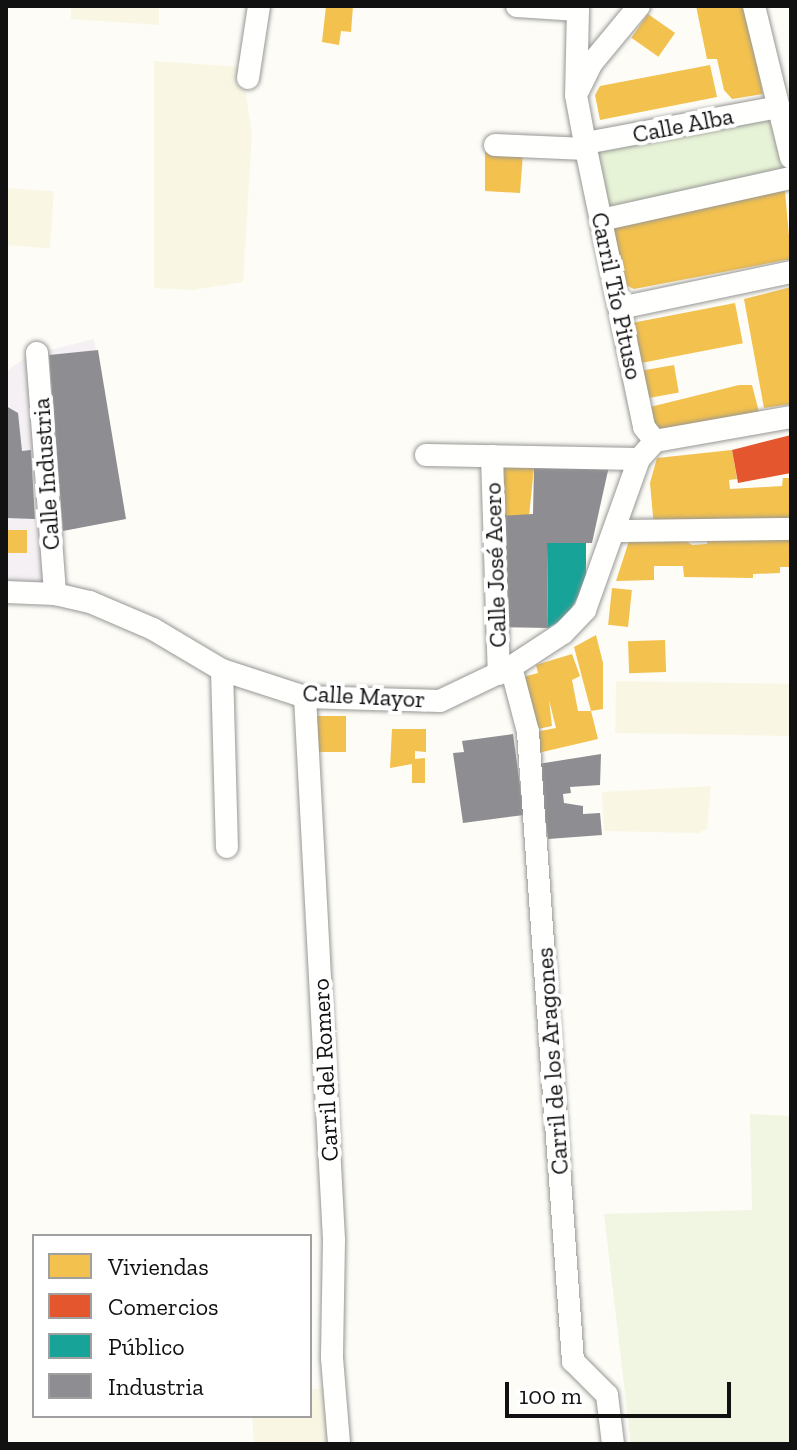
<!DOCTYPE html>
<html>
<head>
<meta charset="utf-8">
<style>
  body { margin:0 }
  #map { position:relative; width:797px; height:1450px; overflow:hidden; background:#fdfcf7; font-family:"Zilla Slab",serif }
  div>[style] { position:absolute }
  [style*='--x'] { left:calc(var(--x)*1px); top:calc(var(--y)*1px); width:calc(var(--w)*1px); rotate:calc(var(--a)*1deg) }
  .industrial>* { inset:0; background:#f5f0f3 }
  .farmland>* { inset:0; background:#f9f7e4; transform-origin:0 0 }
  .green>* { inset:0; background:#e7f3d7; transform-origin:0 0 }
  .pitch>* { inset:0; background:#f0f6e1 }
  .homes>* { inset:0; background:#f2c14e; transform-origin:0 0 }
  .shops>* { inset:0; background:#e4572e }
  .public>* { inset:0; background:#17a398 }
  .industry>* { inset:0; background:#8d8d92 }
  .roads { filter:drop-shadow(0 0 2px #979795) drop-shadow(0 0 2px #979795) }
  .minor>* { height:22px; margin:-11px; padding:0 11px; transform-origin:11px; border-radius:11px; background:#fffffe }
  span { translate:-50% -50%; white-space:nowrap; text-align:center; line-height:1.15; -webkit-text-stroke:8px #fff; paint-order:stroke }
  .street-label { font-size:24px; color:#111 }
  .frame { position:absolute; inset:0; border:8px solid #111; pointer-events:none }
  .legend { position:absolute; left:32px; top:1234px; width:280px; height:184px; box-sizing:border-box; background:#fff; border:2px solid #a0a0a0; margin:0; padding:10px 14px; list-style:none; font-size:24px; color:#111 }
  .legend li { display:flex; align-items:center; gap:16px; height:40px }
  .legend b { width:40px; border:2px solid #a0a0a0 }
  .scale { position:absolute; left:505px; top:1382px; width:226px; height:36px; box-sizing:border-box; border:4px solid #111; border-top:0; padding-left:10px; font-size:24px; line-height:28px; white-space:nowrap; color:#111; -webkit-text-stroke:6px #fff; paint-order:stroke }
</style>
</head>
<body>
<div id="map">
  <div class="industrial">
    <div style="clip-path:polygon(94px 339px,122px 501px,47px 512px,55px 594px,6px 592px,6px 371px,30px 355px)"></div>
  </div>
  <div class="farmland">
    <div style="clip-path:polygon(71px 6px,159px 6px,159px 25px,71px 19px)"></div>
    <div style="clip-path:polygon(154px 61px,242px 67px,252px 135px,243px 282px,193px 290px,154px 288px)"></div>
    <div style="left:6px;top:188px;width:48px;height:57px;rotate:4deg"></div>
    <div style="left:616px;top:681px;width:175px;height:52px;rotate:1deg"></div>
    <div style="clip-path:polygon(711px 786px,707px 829px,698px 833px,604px 831px,602px 792px)"></div>
    <div style="clip-path:polygon(330px 1387px,334px 1444px,254px 1444px,252px 1416px,310px 1416px,310px 1390px)"></div>
  </div>
  <div class="green">
    <div style="left:778px;top:107px;width:71px;height:195px;rotate:79deg"></div>
  </div>
  <div class="pitch">
    <div style="clip-path:polygon(750px 1114px,791px 1116px,791px 1444px,631px 1444px,604px 1214px,752px 1210px)"></div>
  </div>
  <div class="homes">
    <div style="clip-path:polygon(326px 6px,353px 6px,351px 32px,341px 31px,339px 45px,322px 42px)"></div>
    <div style="clip-path:polygon(696px 6px,745px 6px,763px 94px,732px 99px,724px 90px,717px 59px,707px 59px)"></div>
    <div style="left:648px;top:14px;width:33px;height:29px;rotate:35deg"></div>
    <div style="clip-path:polygon(710px 65px,717px 97px,600px 120px,595px 95px,600px 86px)"></div>
    <div style="clip-path:polygon(498px 150px,523px 153px,520px 193px,485px 191px,485px 152px)"></div>
    <div style="clip-path:polygon(785px 191px,791px 259px,634px 289px,623px 284px,611px 229px,618px 219px)"></div>
    <div style="clip-path:polygon(791px 287px,791px 404px,764px 408px,744px 299px)"></div>
    <div style="left:735px;top:303px;width:41px;height:105px;rotate:79deg"></div>
    <div style="left:674px;top:365px;width:28px;height:32px;rotate:80deg"></div>
    <div style="clip-path:polygon(739px 385px,752px 385px,759px 412px,656px 430px,650px 407px)"></div>
    <div style="clip-path:polygon(732px 450px,737px 479px,729px 480px,730px 489px,782px 486px,783px 478px,791px 478px,791px 523px,654px 527px,650px 483px,657px 458px)"></div>
    <div style="clip-path:polygon(497px 465px,534px 467px,529px 517px,498px 516px)"></div>
    <div style="left:6px;top:530px;width:21px;height:23px"></div>
    <div style="clip-path:polygon(707px 535px,791px 535px,791px 567px,780px 567px,780px 573px,753px 574px,753px 578px,684px 577px,683px 566px,654px 566px,654px 580px,616px 581px,630px 538px,682px 538px,692px 545px,707px 544px)"></div>
    <div style="left:612px;top:588px;width:20px;height:37px;rotate:6deg"></div>
    <div style="clip-path:polygon(596px 635px,603px 663px,603px 709px,591px 711px,574px 647px)"></div>
    <div style="left:665px;top:640px;width:32px;height:37px;rotate:88deg"></div>
    <div style="clip-path:polygon(572px 654px,580px 676px,572px 680px,578px 711px,591px 711px,598px 739px,538px 753px,535px 732px,556px 728px,549px 700px,552px 726px,533px 730px,519px 678px,538px 673px,536px 665px)"></div>
    <div style="left:315px;top:716px;width:31px;height:36px"></div>
    <div style="clip-path:polygon(392px 729px,426px 729px,426px 752px,415px 751px,415px 759px,425px 758px,425px 783px,412px 783px,412px 764px,390px 768px)"></div>
  </div>
  <div class="shops">
    <div style="clip-path:polygon(791px 435px,791px 473px,738px 483px,732px 450px)"></div>
  </div>
  <div class="public">
    <div style="clip-path:polygon(547px 543px,586px 543px,586px 583px,566px 617px,548px 628px)"></div>
  </div>
  <div class="industry">
    <div style="clip-path:polygon(98px 350px,126px 519px,63px 531px,49px 355px)"></div>
    <div style="clip-path:polygon(6px 406px,18px 413px,22px 451px,31px 450px,35px 519px,6px 518px)"></div>
    <div style="clip-path:polygon(609px 466px,592px 543px,547px 543px,548px 628px,502px 627px,498px 516px,533px 514px,534px 467px)"></div>
    <div style="clip-path:polygon(513px 734px,524px 815px,463px 823px,453px 753px,464px 752px,462px 741px)"></div>
    <div style="clip-path:polygon(601px 754px,600px 785px,570px 787px,571px 793px,563px 794px,564px 803px,583px 806px,583px 814px,600px 813px,602px 835px,548px 839px,538px 764px)"></div>
  </div>
  <div class="roads">
    <div class="minor">
      <div style="--x:517;--y:6;--w:61;--a:3.8"></div>
      <div style="--x:578;--y:10;--w:85;--a:91.3"></div>
      <div style="--x:576;--y:95;--w:55;--a:79.5"></div>
      <div style="--x:586;--y:149;--w:284;--a:78.2"></div>
      <div style="--x:644;--y:427;--w:18;--a:52"></div>
      <div style="--x:754;--y:6;--w:156;--a:76.3"></div>
      <div style="--x:248;--y:78;--w:73;--a:-81.3"></div>
      <div style="--x:579;--y:89;--w:28;--a:-64"></div>
      <div style="--x:591;--y:64;--w:75;--a:-50.4"></div>
      <div style="--x:586;--y:143;--w:196;--a:-10.6"></div>
      <div style="--x:495;--y:145;--w:91;--a:2.5"></div>
      <div style="--x:601;--y:220;--w:195;--a:-12.5"></div>
      <div style="--x:620;--y:308;--w:175;--a:-11.9"></div>
      <div style="--x:37;--y:353;--w:242;--a:85.7"></div>
      <div style="--x:426;--y:455;--w:213;--a:1.1"></div>
      <div style="--x:492;--y:456;--w:218;--a:88.2"></div>
      <div style="--x:616;--y:531;--w:175;--a:-0.7"></div>
      <div style="--x:6;--y:592;--w:49;--a:2.3"></div>
      <div style="--x:55;--y:594;--w:36;--a:13"></div>
      <div style="--x:90;--y:602;--w:69;--a:23.2"></div>
      <div style="--x:153;--y:629;--w:80;--a:30.7"></div>
      <div style="--x:222;--y:670;--w:87;--a:18"></div>
      <div style="--x:305;--y:697;--w:135;--a:1.7"></div>
      <div style="--x:440;--y:701;--w:79;--a:-25.6"></div>
      <div style="--x:511;--y:667;--w:62;--a:-33.2"></div>
      <div style="--x:563;--y:633;--w:32;--a:-46"></div>
      <div style="--x:585;--y:610;--w:160;--a:-70.3"></div>
      <div style="--x:639;--y:459;--w:24;--a:-48"></div>
      <div style="--x:655;--y:441;--w:138;--a:-10"></div>
      <div style="--x:511;--y:667;--w:67;--a:75.3"></div>
      <div style="--x:528;--y:732;--w:631;--a:85.91"></div>
      <div style="--x:573;--y:1361;--w:48;--a:45"></div>
      <div style="--x:607;--y:1395;--w:49;--a:83"></div>
      <div style="--x:222;--y:670;--w:177;--a:88.4"></div>
      <div style="--x:305;--y:697;--w:544;--a:86.94"></div>
      <div style="--x:334;--y:1240;--w:118;--a:91"></div>
      <div style="--x:332;--y:1358;--w:86;--a:85.3"></div>
    </div>
  </div>
  <div class="street-label">
    <span style="left:683px;top:125px;rotate:-11deg">Calle Alba</span>
    <span style="left:617px;top:296px;rotate:78deg">Carril Tío Pituso</span>
    <span style="left:46px;top:474px;rotate:-94deg">Calle Industria</span>
    <span style="left:495px;top:565px;rotate:-92deg">Calle José Acero</span>
    <span style="left:364px;top:696px;rotate:3deg">Calle Mayor</span>
    <span style="left:552px;top:1061px;rotate:-94deg">Carril de los Aragones</span>
    <span style="left:325px;top:1070px;rotate:-93deg">Carril del Romero</span>
  </div>
  <div class="frame"></div>
  <ul class="legend">
  <li><b style="height:22px;background:#f2c14e"></b>Viviendas</li>
  <li><b style="height:22px;background:#e4572e"></b>Comercios</li>
  <li><b style="height:22px;background:#17a398"></b>Público</li>
  <li><b style="height:22px;background:#8d8d92"></b>Industria</li>
  </ul>
  <div class="scale">100 m</div>
</div>
</body>
</html>
